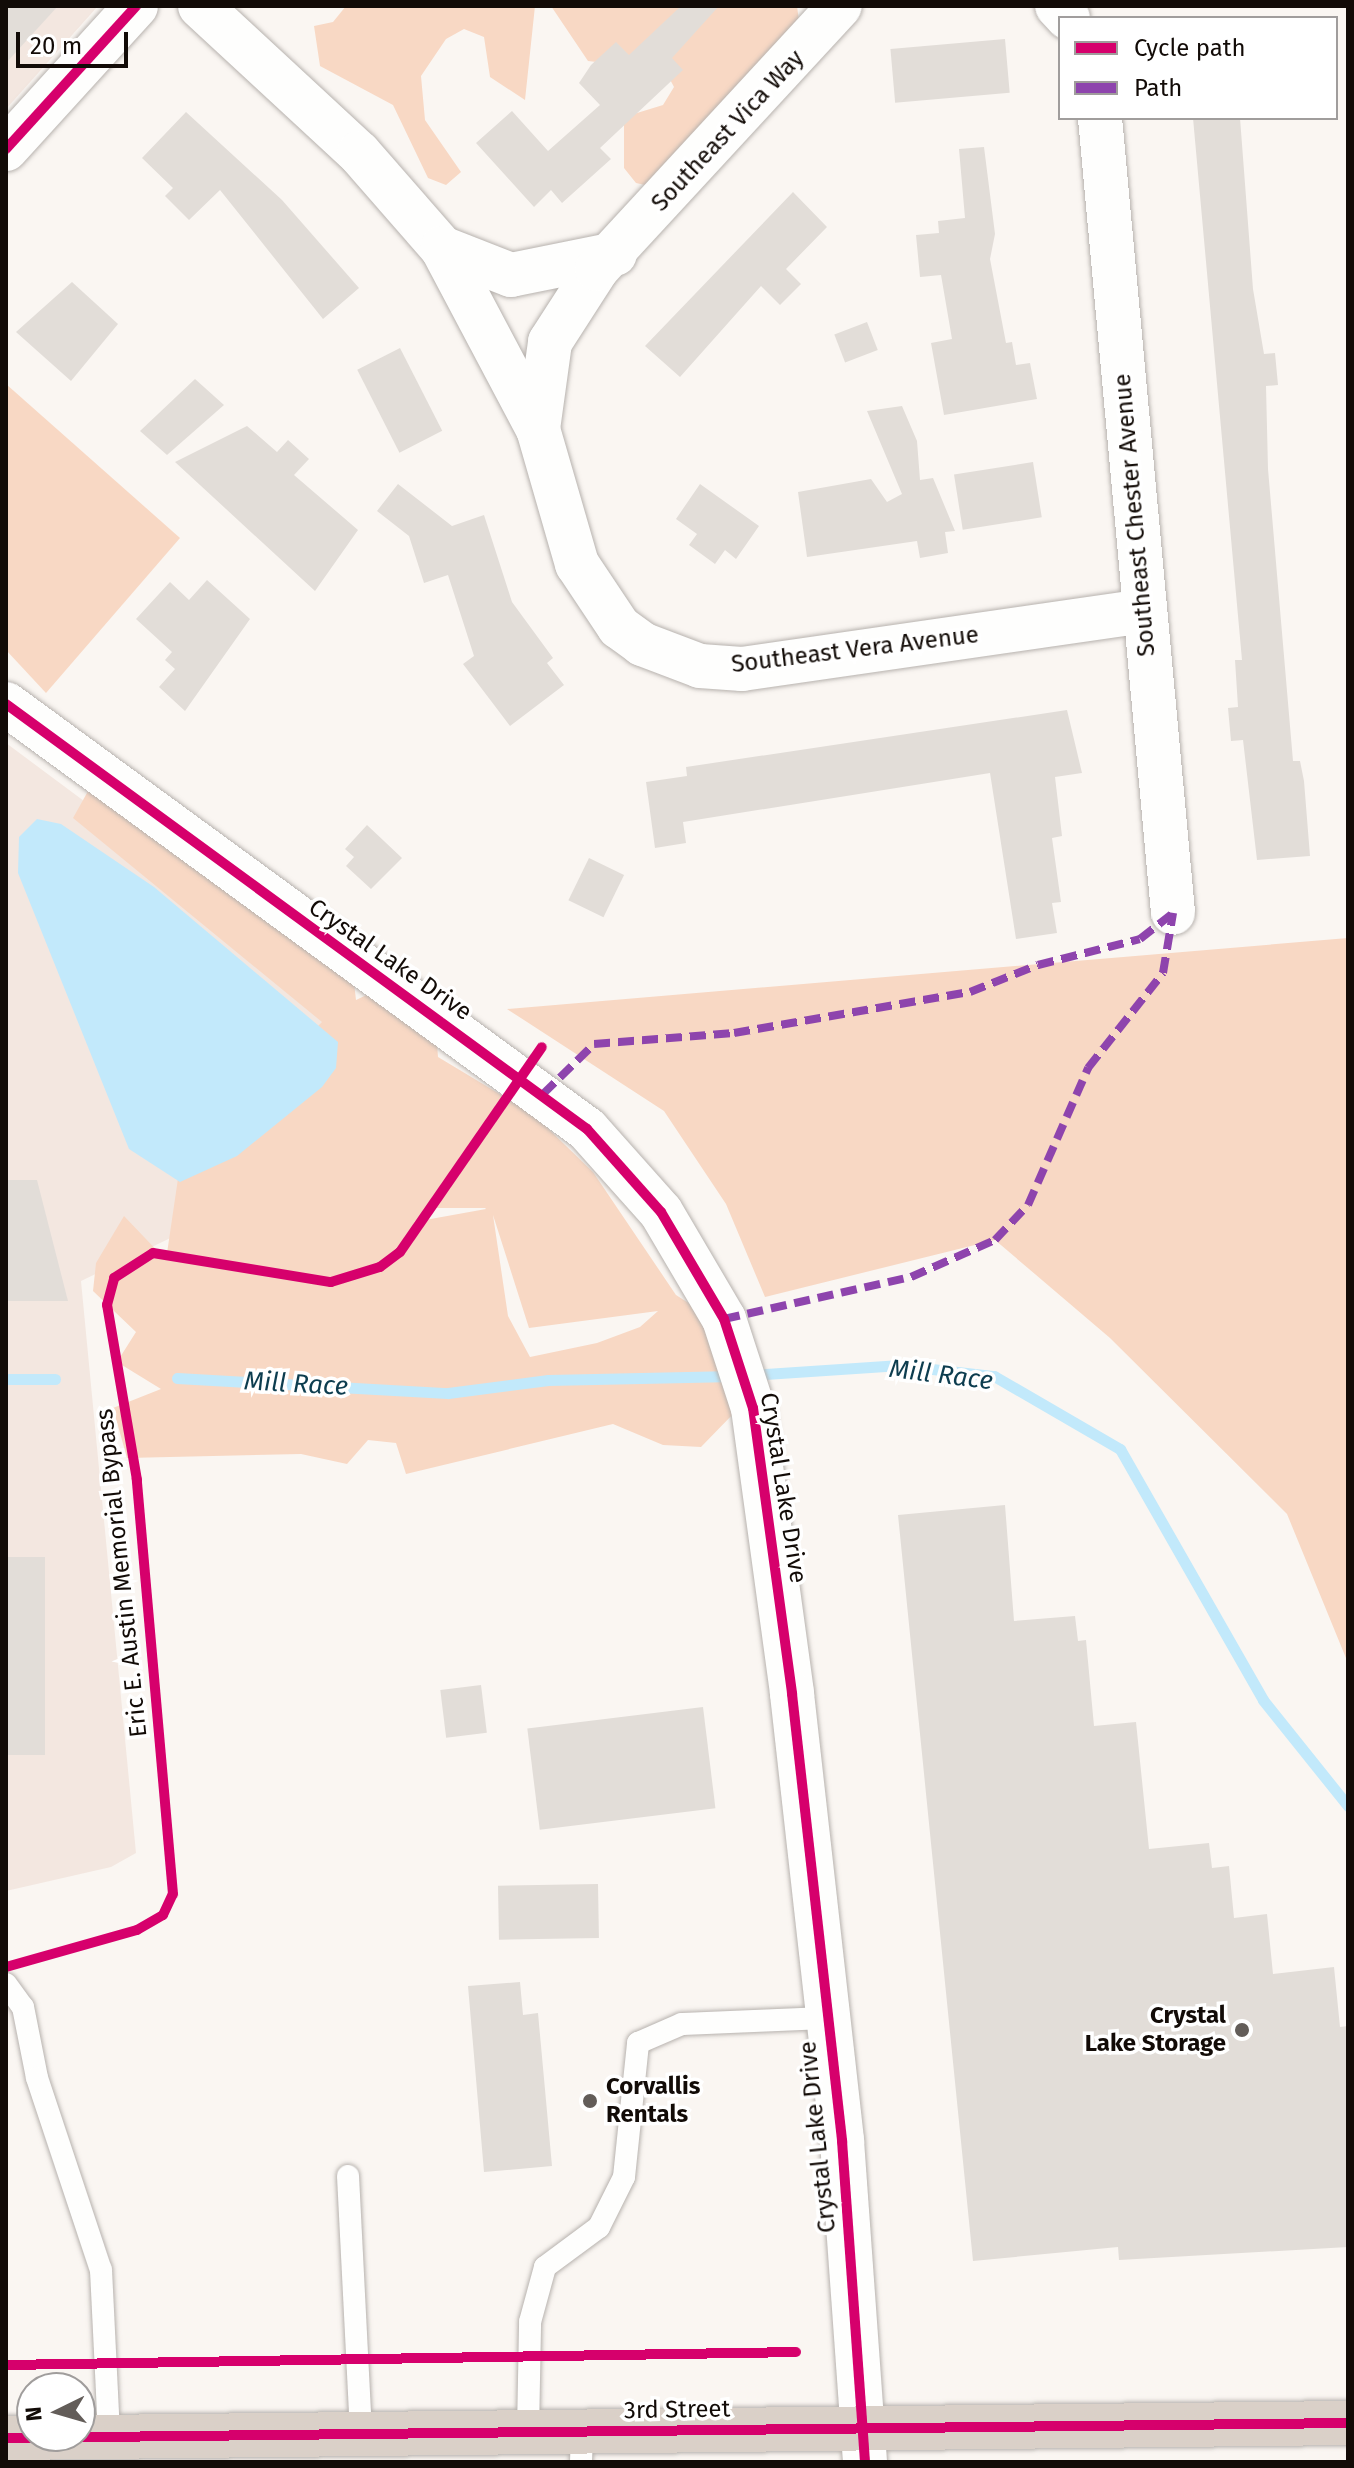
<!DOCTYPE html>
<html>
<head>
<meta charset="utf-8">
<style>
  body { margin:0 }
  #map { position:relative; width:1354px; height:2468px; overflow:hidden; background:#faf6f2; font-family:"Fira Sans",sans-serif }
  div>[style] { position:absolute }
  [style*='--x'] { left:calc(var(--x)*1px); top:calc(var(--y)*1px); width:calc(var(--w)*1px); rotate:calc(var(--a)*1deg) }
  .built>* { inset:0; background:#f3e7e0 }
  .green>* { inset:0; background:#f8d8c4 }
  .water>* { inset:0; background:#c2e9fb }
  .stream>* { height:11px; margin:-5.5px; padding:0 5.5px; transform-origin:5.5px; border-radius:5.5px; background:#c2e9fb }
  .building>* { inset:0; background:#e2ddd8; transform-origin:0 0 }
  .roads { filter:drop-shadow(0 0 2px #b7b2ae) drop-shadow(0 0 2px #b7b2ae) }
  .lane>* { height:22px; margin:-11px; padding:0 11px; transform-origin:11px; border-radius:11px; background:#fefefd }
  .street>* { height:44px; margin:-22px; padding:0 22px; transform-origin:22px; border-radius:22px; background:#fefefd }
  .secondary>* { height:44px; margin:-22px; padding:0 22px; transform-origin:22px; border-radius:22px; background:#fefefd }
  .highway>* { height:44px; margin:-22px; padding:0 22px; transform-origin:22px; border-radius:22px; background:#dad0c8 }
  .quiet>* { height:8px; margin-top:-4px; transform-origin:0; background:repeating-linear-gradient(90deg,#8e44ad 0 16px,transparent 0 24px) }
  .cycleway>* { height:10px; margin:-5px; padding:0 5px; transform-origin:5px; border-radius:5px; background:#d6006c }
  .dots>* { width:22px; height:22px; translate:-50% -50%; box-sizing:border-box; border:4px solid #fff; border-radius:50% }
  span { translate:-50% -50%; white-space:nowrap; text-align:center; line-height:1.15; -webkit-text-stroke:7px #fff; paint-order:stroke }
  .street-label { font-size:24px; color:#120b07 }
  .poi-label { font-size:24px; color:#120b07; font-weight:700 }
  .right { translate:-100% -50%; text-align:right }
  .left { translate:0 -50%; text-align:left }
  .water-label { font-size:26px; color:#0d3d4f; font-style:italic }
  .frame { position:absolute; inset:0; border:8px solid #120b07; pointer-events:none }
  .legend { position:absolute; left:1058px; top:16px; width:280px; height:104px; box-sizing:border-box; background:#fff; border:2px solid #a09d9c; margin:0; padding:10px 14px; list-style:none; font-size:24px; color:#120b07 }
  .legend li { display:flex; align-items:center; gap:16px; height:40px }
  .legend b { width:40px; border:2px solid #a09d9c }
  .north { position:absolute; left:16px; top:2372px; width:80px; height:80px; box-sizing:border-box; background:#fff; border:2px solid #a09d9c; border-radius:50%; rotate:265deg; font-size:22px; font-weight:700; line-height:32px; text-align:center; color:#120b07 }
  .north::after { content:''; display:block; margin:auto; width:28px; height:36px; background:#635d59; clip-path:polygon(50% 0,100% 100%,50% 72%,0 100%) }
  .scale { position:absolute; left:16px; top:32px; width:112px; height:36px; box-sizing:border-box; border:4px solid #120b07; border-top:0; padding-left:10px; font-size:24px; line-height:28px; white-space:nowrap; color:#120b07; -webkit-text-stroke:6px #fff; paint-order:stroke }
</style>
</head>
<body>
<div id="map">
  <div class="built">
    <div style="clip-path:polygon(6px 6px,98px 6px,6px 109px)"></div>
    <div style="clip-path:polygon(6px 743px,404px 1039px,235px 1207px,81px 1281px,136px 1853px,111px 1867px,6px 1891px)"></div>
  </div>
  <div class="green">
    <div style="clip-path:polygon(346px 6px,535px 6px,525px 100px,490px 77px,484px 37px,464px 29px,446px 39px,421px 76px,425px 120px,461px 172px,446px 185px,428px 178px,393px 105px,320px 66px,314px 26px,333px 22px)"></div>
    <div style="clip-path:polygon(551px 6px,797px 6px,801px 36px,677px 192px,636px 183px,624px 168px,624px 117px,663px 105px,674px 87px,665px 70px,588px 61px)"></div>
    <div style="clip-path:polygon(6px 384px,180px 538px,46px 693px,6px 650px)"></div>
    <div style="clip-path:polygon(evenodd,92px 784px,349px 939px,356px 1000px,398px 980px,434px 1001px,438px 1057px,533px 1114px,593px 1172px,676px 1295px,709px 1316px,735px 1412px,701px 1447px,663px 1445px,613px 1424px,406px 1474px,396px 1443px,368px 1440px,347px 1464px,301px 1454px,127px 1458px,113px 1408px,161px 1389px,117px 1362px,136px 1332px,93px 1291px,96px 1263px,124px 1216px,166px 1260px,180px 1165px,322px 1022px,73px 818px,92px 784px,434px 1208px,485px 1208px,486px 1209px,414px 1222px,434px 1208px,92px 784px,493px 1215px,529px 1328px,658px 1311px,640px 1327px,597px 1343px,530px 1357px,508px 1316px,493px 1215px)"></div>
    <div style="clip-path:polygon(1348px 938px,1348px 1663px,1287px 1514px,1110px 1338px,995px 1240px,765px 1297px,726px 1204px,664px 1111px,507px 1009px)"></div>
  </div>
  <div class="water">
    <div style="clip-path:polygon(37px 819px,61px 824px,154px 887px,338px 1042px,336px 1068px,322px 1087px,237px 1156px,180px 1182px,129px 1149px,18px 873px,19px 837px)"></div>
  </div>
  <div class="stream">
    <div style="--x:752;--y:1375;--w:145;--a:-3.9"></div>
    <div style="--x:897;--y:1365;--w:98;--a:6.5"></div>
    <div style="--x:994;--y:1376;--w:146;--a:30.1"></div>
    <div style="--x:1120;--y:1449;--w:289;--a:60.3"></div>
    <div style="--x:1263;--y:1700;--w:136;--a:51.3"></div>
    <div style="--x:177;--y:1378;--w:271;--a:3.2"></div>
    <div style="--x:448;--y:1393;--w:101;--a:-7.4"></div>
    <div style="--x:548;--y:1380;--w:186;--a:-1.2"></div>
    <div style="--x:6;--y:1379;--w:49;--a:0"></div>
  </div>
  <div class="building">
    <div style="clip-path:polygon(6px 6px,58px 6px,6px 63px)"></div>
    <div style="clip-path:polygon(681px 6px,719px 6px,672px 58px,683px 70px,600px 148px,611px 159px,562px 203px,551px 190px,534px 207px,476px 143px,512px 111px,548px 151px,600px 105px,579px 83px,591px 65px,616px 42px,629px 55px)"></div>
    <div style="left:1005px;top:39px;width:54px;height:115px;rotate:85deg"></div>
    <div style="clip-path:polygon(186px 112px,282px 200px,359px 288px,323px 319px,220px 190px,189px 220px,165px 196px,173px 188px,142px 158px)"></div>
    <div style="clip-path:polygon(1193px 118px,1240px 118px,1253px 289px,1264px 354px,1275px 353px,1278px 385px,1266px 386px,1268px 469px,1293px 761px,1300px 761px,1304px 781px,1310px 856px,1257px 860px,1243px 740px,1231px 741px,1228px 708px,1238px 707px,1235px 660px,1242px 660px)"></div>
    <div style="clip-path:polygon(984px 147px,995px 234px,990px 259px,1006px 343px,1012px 342px,1016px 365px,1030px 363px,1037px 399px,944px 415px,931px 343px,952px 339px,941px 275px,920px 277px,916px 235px,939px 233px,938px 221px,965px 218px,959px 149px)"></div>
    <div style="clip-path:polygon(793px 192px,827px 227px,786px 269px,801px 284px,780px 305px,761px 286px,680px 377px,645px 346px)"></div>
    <div style="clip-path:polygon(72px 282px,118px 324px,71px 381px,16px 332px)"></div>
    <div style="left:867px;top:322px;width:30px;height:35px;rotate:69deg"></div>
    <div style="left:400px;top:348px;width:93px;height:48px;rotate:63deg"></div>
    <div style="clip-path:polygon(195px 379px,224px 405px,167px 455px,140px 431px)"></div>
    <div style="clip-path:polygon(902px 406px,917px 441px,920px 480px,933px 478px,955px 531px,945px 532px,948px 553px,920px 558px,917px 541px,807px 557px,798px 492px,871px 479px,887px 502px,902px 494px,867px 411px)"></div>
    <div style="clip-path:polygon(247px 426px,277px 452px,288px 440px,309px 459px,294px 475px,358px 530px,315px 591px,175px 462px)"></div>
    <div style="left:1033px;top:462px;width:56px;height:80px;rotate:81deg"></div>
    <div style="clip-path:polygon(398px 484px,452px 526px,484px 515px,512px 602px,553px 658px,547px 663px,564px 685px,510px 726px,463px 664px,474px 656px,448px 575px,424px 583px,409px 536px,377px 511px)"></div>
    <div style="clip-path:polygon(700px 484px,759px 526px,736px 559px,725px 550px,715px 564px,689px 545px,697px 534px,676px 519px)"></div>
    <div style="clip-path:polygon(207px 580px,250px 619px,185px 711px,159px 687px,175px 669px,165px 660px,172px 652px,136px 619px,170px 582px,189px 600px)"></div>
    <div style="clip-path:polygon(1067px 710px,1082px 773px,1055px 777px,1062px 836px,1052px 838px,1061px 902px,1052px 903px,1057px 933px,1016px 939px,990px 773px,683px 822px,686px 843px,655px 848px,646px 782px,687px 776px,686px 767px)"></div>
    <div style="clip-path:polygon(367px 825px,402px 858px,371px 889px,346px 866px,354px 857px,345px 849px)"></div>
    <div style="left:589px;top:858px;width:39px;height:47px;rotate:26deg"></div>
    <div style="clip-path:polygon(6px 1180px,37px 1180px,68px 1301px,6px 1301px)"></div>
    <div style="clip-path:polygon(1005px 1505px,1014px 1621px,1075px 1616px,1078px 1641px,1086px 1640px,1094px 1726px,1136px 1722px,1149px 1849px,1209px 1843px,1212px 1868px,1229px 1866px,1234px 1918px,1267px 1914px,1273px 1974px,1334px 1967px,1340px 2027px,1348px 2026px,1348px 2247px,1119px 2260px,1118px 2247px,973px 2261px,898px 1515px)"></div>
    <div style="left:6px;top:1557px;width:39px;height:198px"></div>
    <div style="left:481px;top:1685px;width:48px;height:41px;rotate:83deg"></div>
    <div style="left:703px;top:1707px;width:102px;height:177px;rotate:83deg"></div>
    <div style="left:598px;top:1884px;width:54px;height:100px;rotate:89deg"></div>
    <div style="clip-path:polygon(520px 1982px,523px 2015px,538px 2013px,552px 2166px,484px 2172px,468px 1986px)"></div>
  </div>
  <div class="roads">
    <div class="lane">
      <div style="--x:6;--y:1984;--w:29;--a:54"></div>
      <div style="--x:23;--y:2007;--w:72;--a:78.8"></div>
      <div style="--x:37;--y:2078;--w:202;--a:71.6"></div>
      <div style="--x:101;--y:2270;--w:166;--a:87.2"></div>
      <div style="--x:348;--y:2176;--w:257;--a:87.1"></div>
      <div style="--x:528;--y:2431;--w:109;--a:-88.9"></div>
      <div style="--x:530;--y:2322;--w:57;--a:-74.7"></div>
      <div style="--x:545;--y:2267;--w:67;--a:-36.5"></div>
      <div style="--x:599;--y:2227;--w:56;--a:-63.4"></div>
      <div style="--x:624;--y:2177;--w:135;--a:-84"></div>
      <div style="--x:638;--y:2043;--w:48;--a:-23.4"></div>
      <div style="--x:682;--y:2024;--w:144;--a:-2.4"></div>
      <div style="--x:581;--y:2462;--w:31;--a:-88"></div>
    </div>
    <div class="street">
      <div style="--x:200;--y:6;--w:217;--a:42.8"></div>
      <div style="--x:359;--y:153;--w:126;--a:48.9"></div>
      <div style="--x:442;--y:248;--w:205;--a:62.1"></div>
      <div style="--x:538;--y:429;--w:141;--a:73.9"></div>
      <div style="--x:577;--y:564;--w:76;--a:56.3"></div>
      <div style="--x:619;--y:627;--w:29;--a:36"></div>
      <div style="--x:642;--y:644;--w:62;--a:20.8"></div>
      <div style="--x:700;--y:666;--w:42;--a:4.1"></div>
      <div style="--x:742;--y:669;--w:406;--a:-8.2"></div>
      <div style="--x:1057;--y:6;--w:16;--a:47"></div>
      <div style="--x:1100;--y:118;--w:798;--a:84.75"></div>
      <div style="--x:442;--y:248;--w:74;--a:21.4"></div>
      <div style="--x:511;--y:275;--w:106;--a:-11.4"></div>
      <div style="--x:538;--y:429;--w:88;--a:-82.1"></div>
      <div style="--x:550;--y:342;--w:87;--a:-57.2"></div>
      <div style="--x:597;--y:269;--w:358;--a:-47.3"></div>
    </div>
    <div class="secondary">
      <div style="--x:6;--y:149;--w:193;--a:-47.7"></div>
      <div style="--x:6;--y:704;--w:720;--a:36.19"></div>
      <div style="--x:587;--y:1129;--w:111;--a:48.3"></div>
      <div style="--x:661;--y:1212;--w:124;--a:59.5"></div>
      <div style="--x:724;--y:1319;--w:94;--a:72"></div>
      <div style="--x:753;--y:1408;--w:289;--a:82.2"></div>
      <div style="--x:792;--y:1694;--w:450;--a:83.6"></div>
      <div style="--x:842;--y:2141;--w:322;--a:85.9"></div>
    </div>
    <div class="highway">
      <div style="--x:6;--y:2438;--w:1342;--a:-0.64"></div>
    </div>
  </div>
  <div class="quiet">
    <div style="--x:543;--y:1094;--w:71;--a:-44.4"></div>
    <div style="--x:594;--y:1044;--w:140;--a:-4.5"></div>
    <div style="--x:734;--y:1033;--w:240;--a:-9.9"></div>
    <div style="--x:970;--y:992;--w:73;--a:-21.7"></div>
    <div style="--x:1038;--y:965;--w:105;--a:-14.3"></div>
    <div style="--x:1140;--y:939;--w:42;--a:-38.2"></div>
    <div style="--x:724;--y:1319;--w:192;--a:-12.7"></div>
    <div style="--x:911;--y:1277;--w:92;--a:-23.8"></div>
    <div style="--x:995;--y:1240;--w:48;--a:-46.7"></div>
    <div style="--x:1028;--y:1205;--w:150;--a:-66.3"></div>
    <div style="--x:1088;--y:1068;--w:121;--a:-51.7"></div>
    <div style="--x:1163;--y:973;--w:61;--a:-80.5"></div>
  </div>
  <div class="cycleway">
    <div style="--x:6;--y:149;--w:193;--a:-47.7"></div>
    <div style="--x:6;--y:704;--w:720;--a:36.19"></div>
    <div style="--x:587;--y:1129;--w:111;--a:48.3"></div>
    <div style="--x:661;--y:1212;--w:124;--a:59.5"></div>
    <div style="--x:724;--y:1319;--w:94;--a:72"></div>
    <div style="--x:753;--y:1408;--w:289;--a:82.2"></div>
    <div style="--x:792;--y:1694;--w:450;--a:83.6"></div>
    <div style="--x:842;--y:2141;--w:322;--a:85.9"></div>
    <div style="--x:6;--y:1967;--w:136;--a:-15.8"></div>
    <div style="--x:137;--y:1930;--w:30;--a:-30"></div>
    <div style="--x:163;--y:1915;--w:23;--a:-65"></div>
    <div style="--x:173;--y:1894;--w:416;--a:-95"></div>
    <div style="--x:137;--y:1480;--w:178;--a:-99.7"></div>
    <div style="--x:107;--y:1305;--w:28;--a:-75"></div>
    <div style="--x:114;--y:1278;--w:46;--a:-32.7"></div>
    <div style="--x:153;--y:1253;--w:180;--a:9.3"></div>
    <div style="--x:331;--y:1282;--w:51;--a:-17"></div>
    <div style="--x:380;--y:1267;--w:25;--a:-37"></div>
    <div style="--x:400;--y:1252;--w:249;--a:-55.3"></div>
    <div style="--x:6;--y:2365;--w:790;--a:-0.94"></div>
    <div style="--x:6;--y:2438;--w:1342;--a:-0.64"></div>
  </div>
  <div class="dots">
    <div style="left:1242px;top:2030px;background:#635d59"></div>
    <div style="left:590px;top:2101px;background:#635d59"></div>
  </div>
  <div class="street-label">
    <span style="left:728px;top:131px;rotate:-47deg">Southeast Vica Way</span>
    <span style="left:1135px;top:515px;rotate:-95deg">Southeast Chester Avenue</span>
    <span style="left:855px;top:650px;rotate:-7deg">Southeast Vera Avenue</span>
    <span style="left:390px;top:960px;rotate:35deg">Crystal Lake Drive</span>
    <span style="left:783px;top:1488px;rotate:81deg">Crystal Lake Drive</span>
    <span style="left:122px;top:1573px;rotate:-96deg">Eric E. Austin Memorial Bypass</span>
    <span style="left:818px;top:2137px;rotate:-96deg">Crystal Lake Drive</span>
    <span style="left:677px;top:2410px;rotate:-1deg">3rd Street</span>
  </div>
  <div class="poi-label">
    <span class="right" style="left:1226px;top:2030px">Crystal<br>Lake Storage</span>
    <span class="left" style="left:606px;top:2101px">Corvallis<br>Rentals</span>
  </div>
  <div class="water-label">
    <span style="left:941px;top:1375px;rotate:7deg">Mill Race</span>
    <span style="left:296px;top:1384px;rotate:3deg">Mill Race</span>
  </div>
  <div class="frame"></div>
  <ul class="legend">
  <li><b style="height:10px;background:#d6006c"></b>Cycle path</li>
  <li><b style="height:10px;background:#8e44ad"></b>Path</li>
  </ul>
  <div class="north">N</div>
  <div class="scale">20 m</div>
</div>
</body>
</html>
